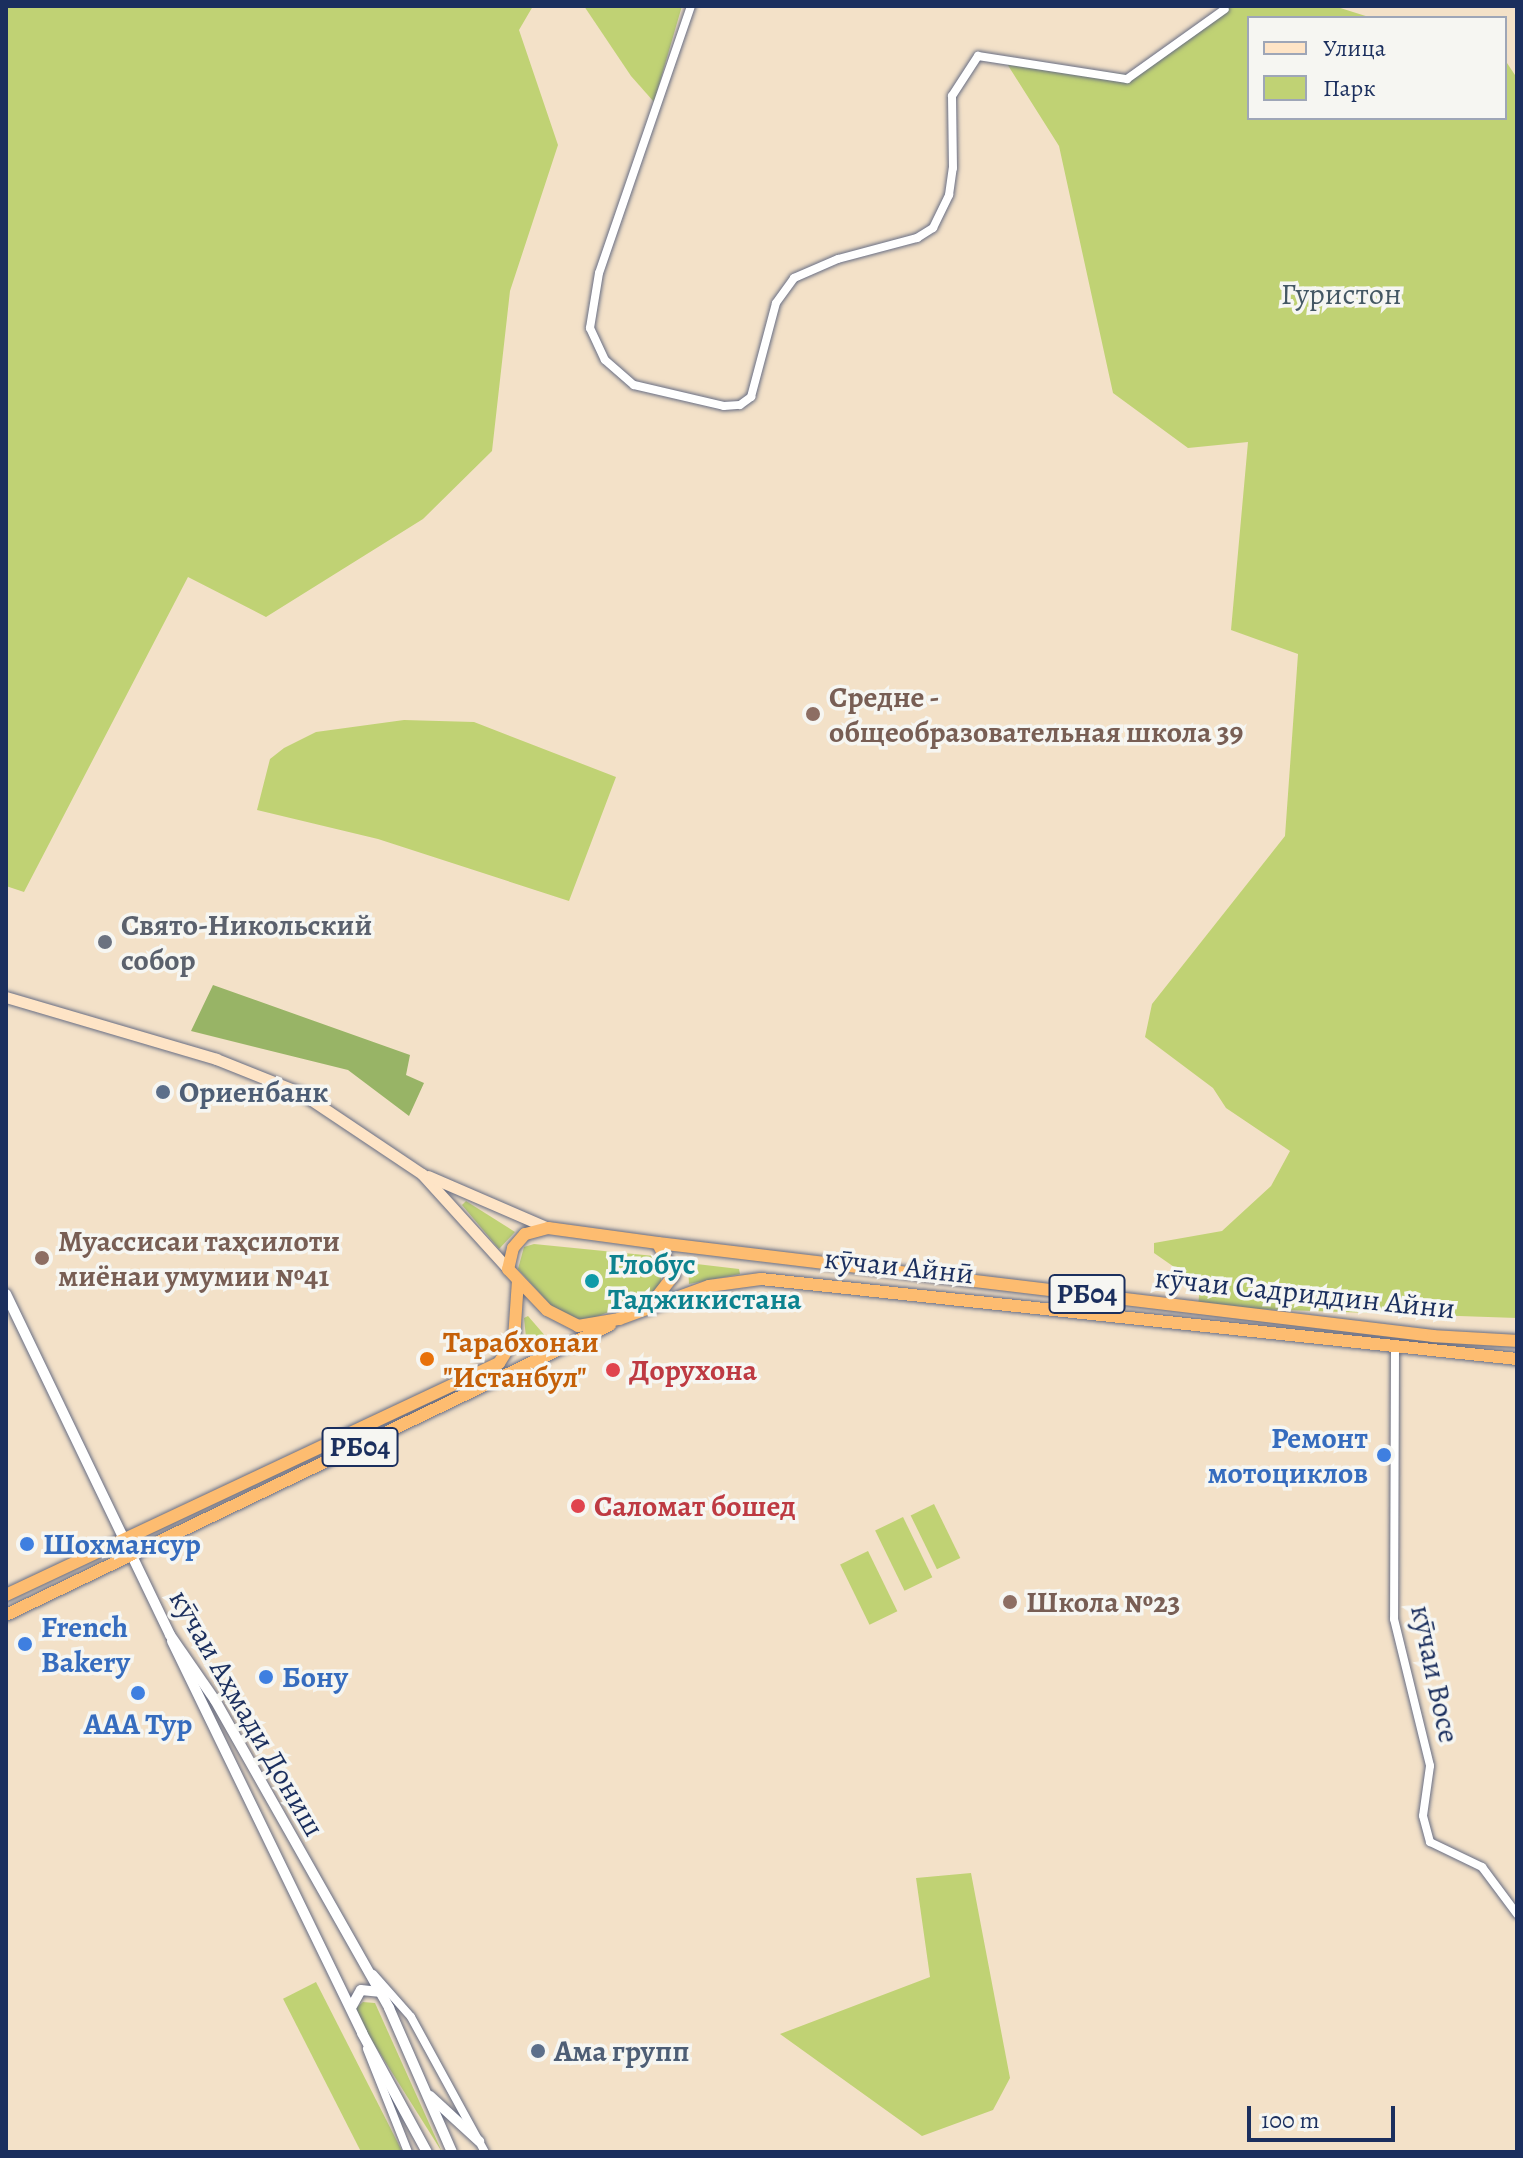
<!DOCTYPE html>
<html>
<head>
<meta charset="utf-8">
<style>
  body { margin:0 }
  #map { position:relative; width:1523px; height:2158px; overflow:hidden; background:#f3e1c8; font-family:Alegreya,serif }
  div>[style] { position:absolute }
  [style*='--x'] { left:calc(var(--x)*1px); top:calc(var(--y)*1px); width:calc(var(--w)*1px); rotate:calc(var(--a)*1deg) }
  .green>* { inset:0; background:#c0d274; transform-origin:0 0 }
  .round { border-radius:50% }
  .forest>* { inset:0; background:#98b466 }
  .roads { filter:drop-shadow(0 0 2px #676d83) drop-shadow(0 0 2px #676d83) }
  .minor>* { height:8px; margin:-4px; padding:0 4px; transform-origin:4px; border-radius:4px; background:#fff }
  .tertiary>* { height:10px; margin:-5px; padding:0 5px; transform-origin:5px; border-radius:5px; background:#fff }
  .secondary>* { height:11px; margin:-5.5px; padding:0 5.5px; transform-origin:5.5px; border-radius:5.5px; background:#fee4c6 }
  .trunk>* { height:12px; margin:-6px; padding:0 6px; transform-origin:6px; border-radius:6px; background:#fdbc70 }
  .dots>* { width:22px; height:22px; translate:-50% -50%; box-sizing:border-box; border:4px solid #f6f6f2; border-radius:50% }
  span { translate:-50% -50%; white-space:nowrap; text-align:center; line-height:1.15; -webkit-text-stroke:7px #f6f6f2; paint-order:stroke }
  .shield-label span { padding:2px 6px; background:#f6f6f2; border:2px solid; border-radius:6px; -webkit-text-stroke-width:0 }
  .shield-label { font-size:28px; color:#1b2f5e; font-weight:700 }
  .park-label { font-size:30px; color:#445864 }
  .education-label { font-size:30px; color:#785e54; font-weight:700 }
  .left { translate:0 -50%; text-align:left }
  .worship-label { font-size:30px; color:#5b616d; font-weight:700 }
  .service-label { font-size:30px; color:#4e5e75; font-weight:700 }
  .culture-label { font-size:30px; color:#0d838f; font-weight:700 }
  .street-label { font-size:30px; color:#1b2f5e }
  .food-label { font-size:30px; color:#c56008; font-weight:700 }
  .health-label { font-size:30px; color:#be3a42; font-weight:700 }
  .shop-label { font-size:30px; color:#366cbe; font-weight:700 }
  .right { translate:-100% -50%; text-align:right }
  .frame { position:absolute; inset:0; border:8px solid #1b2f5e; pointer-events:none }
  .legend { position:absolute; left:1247px; top:16px; width:260px; height:104px; box-sizing:border-box; background:#f6f6f2; border:2px solid #9ea6b7; margin:0; padding:10px 14px; list-style:none; font-size:24px; color:#1b2f5e }
  .legend li { display:flex; align-items:center; gap:16px; height:40px }
  .legend b { width:40px; border:2px solid #9ea6b7 }
  .scale { position:absolute; left:1247px; top:2106px; width:148px; height:36px; box-sizing:border-box; border:4px solid #1b2f5e; border-top:0; padding-left:10px; font-size:24px; line-height:28px; white-space:nowrap; color:#1b2f5e; -webkit-text-stroke:6px #f6f6f2; paint-order:stroke }
</style>
</head>
<body>
<div id="map">
  <div class="green">
    <div style="clip-path:polygon(6px 6px,533px 6px,519px 30px,558px 145px,510px 291px,492px 451px,423px 519px,266px 617px,188px 577px,24px 892px,6px 886px)"></div>
    <div style="clip-path:polygon(584px 6px,682px 6px,654px 102px,631px 76px)"></div>
    <div style="clip-path:polygon(1230px 6px,1334px 6px,1372px 18px,1249px 18px,1249px 118px,1505px 118px,1505px 60px,1517px 78px,1517px 1318px,1198px 1307px,1200px 1285px,1154px 1253px,1154px 1243px,1222px 1231px,1271px 1186px,1290px 1151px,1226px 1108px,1213px 1088px,1145px 1037px,1152px 1004px,1285px 836px,1298px 654px,1231px 630px,1248px 442px,1188px 448px,1113px 393px,1059px 146px,1004px 59px,1131px 75px)"></div>
    <div style="clip-path:polygon(404px 720px,474px 722px,616px 777px,569px 901px,378px 839px,257px 810px,270px 759px,284px 748px,316px 732px)"></div>
    <div style="clip-path:polygon(466px 1201px,515px 1232px,499px 1249px,462px 1205px)"></div>
    <div style="clip-path:polygon(534px 1244px,654px 1256px,661px 1268px,661px 1291px,586px 1321px,558px 1313px,518px 1269px,524px 1247px)"></div>
    <div style="clip-path:polygon(688px 1263px,739px 1269px,740px 1274px,689px 1284px)"></div>
    <div style="clip-path:polygon(528px 1316px,547px 1338px,527px 1347px,524px 1318px)"></div>
    <div style="left:934px;top:1504px;width:60px;height:26px;rotate:64deg"></div>
    <div style="left:903px;top:1517px;width:67px;height:31px;rotate:64deg"></div>
    <div style="left:868px;top:1551px;width:67px;height:31px;rotate:64deg"></div>
    <div class="round" style="left:1043px;top:1595px;width:18px;height:18px"></div>
    <div style="clip-path:polygon(971px 1873px,1010px 2078px,993px 2110px,922px 2136px,780px 2034px,930px 1977px,916px 1878px)"></div>
    <div style="left:316px;top:1982px;width:191px;height:37px;rotate:63deg"></div>
    <div style="clip-path:polygon(363px 2002px,375px 2003px,442px 2152px,364px 2028px,356px 2008px)"></div>
  </div>
  <div class="forest">
    <div style="clip-path:polygon(213px 985px,410px 1055px,406px 1075px,424px 1083px,409px 1116px,348px 1070px,191px 1031px)"></div>
  </div>
  <div class="roads">
    <div class="minor">
      <div style="--x:691;--y:6;--w:282;--a:109"></div>
      <div style="--x:599;--y:273;--w:56;--a:99.3"></div>
      <div style="--x:590;--y:328;--w:35;--a:65"></div>
      <div style="--x:605;--y:360;--w:38;--a:41"></div>
      <div style="--x:634;--y:385;--w:92;--a:13.1"></div>
      <div style="--x:724;--y:406;--w:16;--a:-4"></div>
      <div style="--x:740;--y:405;--w:14;--a:-36"></div>
      <div style="--x:751;--y:397;--w:97;--a:-75.1"></div>
      <div style="--x:776;--y:303;--w:31;--a:-54"></div>
      <div style="--x:794;--y:278;--w:48;--a:-23.4"></div>
      <div style="--x:838;--y:259;--w:82;--a:-14.9"></div>
      <div style="--x:917;--y:238;--w:19;--a:-32"></div>
      <div style="--x:933;--y:228;--w:37;--a:-64"></div>
      <div style="--x:949;--y:195;--w:27;--a:-82"></div>
      <div style="--x:953;--y:168;--w:72;--a:-90.8"></div>
      <div style="--x:952;--y:96;--w:48;--a:-57"></div>
      <div style="--x:978;--y:56;--w:151;--a:8.8"></div>
      <div style="--x:1127;--y:79;--w:120;--a:-35.5"></div>
      <div style="--x:1395;--y:1350;--w:269;--a:90.2"></div>
      <div style="--x:1394;--y:1619;--w:151;--a:76.2"></div>
      <div style="--x:1430;--y:1766;--w:50;--a:98"></div>
      <div style="--x:1423;--y:1816;--w:27;--a:75"></div>
      <div style="--x:1430;--y:1842;--w:58;--a:25.7"></div>
      <div style="--x:1482;--y:1867;--w:59;--a:53.3"></div>
      <div style="--x:373;--y:1974;--w:57;--a:48.5"></div>
      <div style="--x:411;--y:2017;--w:154;--a:61.3"></div>
      <div style="--x:367;--y:2049;--w:111;--a:68.3"></div>
    </div>
    <div class="tertiary">
      <div style="--x:6;--y:1294;--w:378;--a:64.3"></div>
      <div style="--x:170;--y:1635;--w:79;--a:55.3"></div>
      <div style="--x:215;--y:1700;--w:354;--a:60.5"></div>
      <div style="--x:389;--y:2008;--w:157;--a:66.4"></div>
      <div style="--x:172;--y:1641;--w:436;--a:64.1"></div>
      <div style="--x:362;--y:2033;--w:136;--a:61.4"></div>
      <div style="--x:352;--y:2006;--w:18;--a:-61"></div>
      <div style="--x:361;--y:1990;--w:18;--a:6"></div>
      <div style="--x:430;--y:2096;--w:67;--a:42.6"></div>
    </div>
    <div class="secondary">
      <div style="--x:6;--y:997;--w:219;--a:16.4"></div>
      <div style="--x:216;--y:1059;--w:92;--a:21.8"></div>
      <div style="--x:301;--y:1093;--w:146;--a:33.8"></div>
      <div style="--x:422;--y:1174;--w:128;--a:47.8"></div>
      <div style="--x:428;--y:1176;--w:131;--a:23.4"></div>
    </div>
    <div class="trunk">
      <div style="--x:658;--y:1243;--w:781;--a:6.84"></div>
      <div style="--x:1433;--y:1336;--w:84;--a:3.4"></div>
      <div style="--x:652;--y:1303;--w:36;--a:-52"></div>
      <div style="--x:674;--y:1275;--w:36;--a:-117"></div>
      <div style="--x:658;--y:1243;--w:111;--a:-172.2"></div>
      <div style="--x:548;--y:1228;--w:24;--a:165"></div>
      <div style="--x:525;--y:1234;--w:18;--a:131"></div>
      <div style="--x:513;--y:1248;--w:22;--a:103"></div>
      <div style="--x:508;--y:1269;--w:57;--a:46.4"></div>
      <div style="--x:547;--y:1310;--w:35;--a:27"></div>
      <div style="--x:578;--y:1326;--w:42;--a:-9.7"></div>
      <div style="--x:619;--y:1319;--w:96;--a:-20.1"></div>
      <div style="--x:709;--y:1286;--w:52;--a:-7.7"></div>
      <div style="--x:761;--y:1279;--w:760;--a:6.04"></div>
      <div style="--x:6;--y:1595;--w:545;--a:-25.2"></div>
      <div style="--x:499;--y:1363;--w:28;--a:-58"></div>
      <div style="--x:514;--y:1339;--w:59;--a:-86.1"></div>
      <div style="--x:6;--y:1615;--w:670;--a:-25.65"></div>
    </div>
  </div>
  <div class="dots">
    <div style="left:813px;top:714px;background:#8d6e63"></div>
    <div style="left:105px;top:942px;background:#6b7280"></div>
    <div style="left:163px;top:1092px;background:#5c6f8a"></div>
    <div style="left:42px;top:1258px;background:#8d6e63"></div>
    <div style="left:592px;top:1281px;background:#0f9aa8"></div>
    <div style="left:427px;top:1359px;background:#e8710a"></div>
    <div style="left:613px;top:1370px;background:#e0444e"></div>
    <div style="left:1384px;top:1455px;background:#3f7fe0"></div>
    <div style="left:578px;top:1506px;background:#e0444e"></div>
    <div style="left:27px;top:1544px;background:#3f7fe0"></div>
    <div style="left:1010px;top:1602px;background:#8d6e63"></div>
    <div style="left:25px;top:1644px;background:#3f7fe0"></div>
    <div style="left:266px;top:1677px;background:#3f7fe0"></div>
    <div style="left:138px;top:1693px;background:#3f7fe0"></div>
    <div style="left:538px;top:2051px;background:#5c6f8a"></div>
  </div>
  <div class="shield-label">
    <span style="left:1087px;top:1294px">РБ04</span>
    <span style="left:360px;top:1447px">РБ04</span>
  </div>
  <div class="park-label">
    <span style="left:1341px;top:294px">Гуристон</span>
  </div>
  <div class="education-label">
    <span class="left" style="left:829px;top:714px">Средне -<br>общеобразовательная школа 39</span>
    <span class="left" style="left:58px;top:1258px">Муассисаи таҳсилоти<br>миёнаи умумии №41</span>
    <span class="left" style="left:1026px;top:1602px">Школа №23</span>
  </div>
  <div class="worship-label">
    <span class="left" style="left:121px;top:942px">Свято-Никольский<br>собор</span>
  </div>
  <div class="service-label">
    <span class="left" style="left:179px;top:1092px">Ориенбанк</span>
    <span class="left" style="left:554px;top:2051px">Ама групп</span>
  </div>
  <div class="culture-label">
    <span class="left" style="left:608px;top:1281px">Глобус<br>Таджикистана</span>
  </div>
  <div class="street-label">
    <span style="left:899px;top:1266px;rotate:6deg">кӯчаи Айнӣ</span>
    <span style="left:1305px;top:1293px;rotate:6deg">кӯчаи Садриддин Айни</span>
    <span style="left:1435px;top:1674px;rotate:78deg">кӯчаи Восе</span>
    <span style="left:247px;top:1713px;rotate:60deg">кӯчаи Аҳмади Дониш</span>
  </div>
  <div class="food-label">
    <span class="left" style="left:443px;top:1359px">Тарабхонаи<br>"Истанбул"</span>
  </div>
  <div class="health-label">
    <span class="left" style="left:629px;top:1370px">Дорухона</span>
    <span class="left" style="left:594px;top:1506px">Саломат бошед</span>
  </div>
  <div class="shop-label">
    <span class="right" style="left:1368px;top:1455px">Ремонт<br>мотоциклов</span>
    <span class="left" style="left:43px;top:1544px">Шохмансур</span>
    <span class="left" style="left:41px;top:1644px">French<br>Bakery</span>
    <span class="left" style="left:282px;top:1677px">Бону</span>
    <span style="left:138px;top:1724px">ААА Тур</span>
  </div>
  <div class="frame"></div>
  <ul class="legend">
  <li><b style="height:10px;background:#fee4c6"></b>Улица</li>
  <li><b style="height:22px;background:#c0d274"></b>Парк</li>
  </ul>
  <div class="scale">100 m</div>
</div>
</body>
</html>
